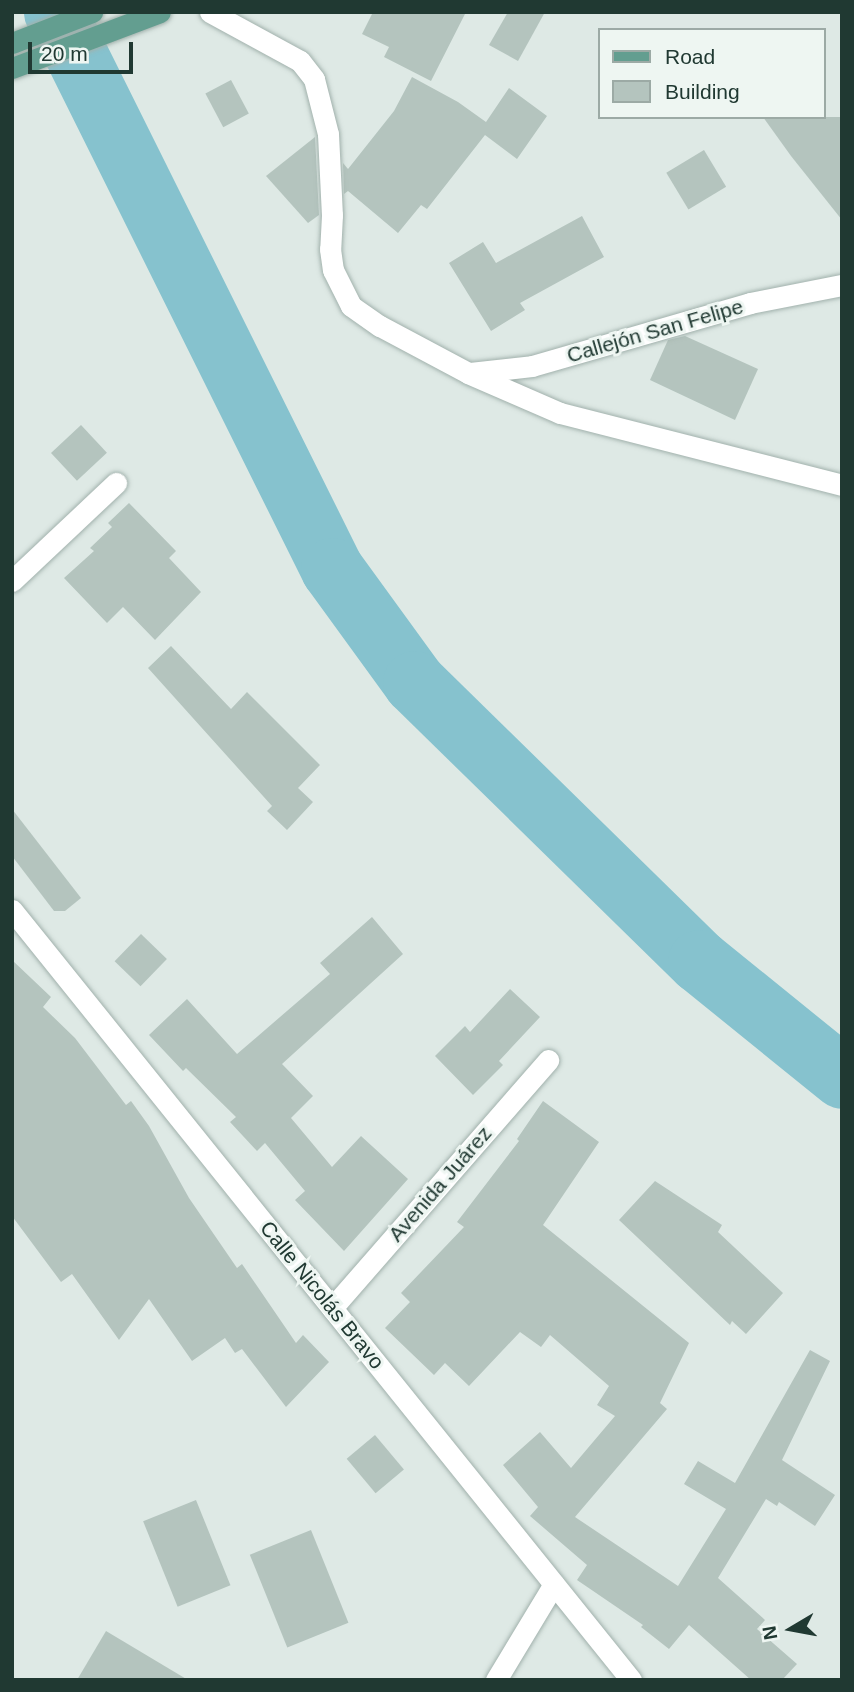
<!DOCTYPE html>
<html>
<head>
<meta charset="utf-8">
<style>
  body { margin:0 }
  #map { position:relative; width:854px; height:1692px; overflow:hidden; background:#dee9e5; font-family:Arial,sans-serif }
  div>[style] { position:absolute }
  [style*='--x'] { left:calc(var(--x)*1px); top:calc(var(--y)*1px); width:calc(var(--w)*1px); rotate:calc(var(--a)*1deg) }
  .river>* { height:63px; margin:-31.5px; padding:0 31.5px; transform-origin:31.5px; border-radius:31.5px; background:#86c2ce }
  .building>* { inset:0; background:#b4c4be; transform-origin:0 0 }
  .roads { filter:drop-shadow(0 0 2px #a1b1ac) drop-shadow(0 0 2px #a1b1ac) }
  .pedestrian>* { height:21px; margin:-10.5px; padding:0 10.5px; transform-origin:10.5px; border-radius:10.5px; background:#fff }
  .minor>* { height:21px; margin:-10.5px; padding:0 10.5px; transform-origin:10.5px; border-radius:10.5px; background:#fff }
  .primary>* { height:21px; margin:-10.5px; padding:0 10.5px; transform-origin:10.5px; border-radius:10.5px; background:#639e90 }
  span { translate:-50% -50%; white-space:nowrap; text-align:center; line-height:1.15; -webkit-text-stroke:6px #eef6f2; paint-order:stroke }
  .street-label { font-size:21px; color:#203932 }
  .frame { position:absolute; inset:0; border:14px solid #203932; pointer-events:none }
  .legend { position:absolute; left:598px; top:28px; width:228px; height:91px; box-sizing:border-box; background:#eef6f2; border:2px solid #9caaa5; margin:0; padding:9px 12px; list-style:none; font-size:21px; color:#203932 }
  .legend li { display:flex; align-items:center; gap:14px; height:35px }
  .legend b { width:35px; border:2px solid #9caaa5 }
  .north { position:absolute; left:756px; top:1594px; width:70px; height:70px; -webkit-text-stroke:5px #eef6f2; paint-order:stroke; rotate:260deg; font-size:19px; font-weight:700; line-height:28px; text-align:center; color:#203932 }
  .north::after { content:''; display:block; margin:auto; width:24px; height:32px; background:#203932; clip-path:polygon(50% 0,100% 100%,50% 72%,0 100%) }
  .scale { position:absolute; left:28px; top:42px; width:105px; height:32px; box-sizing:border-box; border:4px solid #203932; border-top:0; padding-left:9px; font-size:21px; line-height:24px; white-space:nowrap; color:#203932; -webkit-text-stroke:5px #eef6f2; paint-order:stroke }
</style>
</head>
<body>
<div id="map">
  <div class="river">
    <div style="--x:55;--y:12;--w:622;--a:63.56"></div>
    <div style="--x:332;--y:569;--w:140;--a:54"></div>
    <div style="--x:414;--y:682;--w:399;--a:44.4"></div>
    <div style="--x:699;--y:961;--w:184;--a:39"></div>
  </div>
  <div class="building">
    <div style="clip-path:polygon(373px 12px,466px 12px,431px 81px,384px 57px,389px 47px,362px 34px)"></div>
    <div style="clip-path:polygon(508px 12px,545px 12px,518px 61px,489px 45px)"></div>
    <div style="clip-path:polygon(412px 77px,458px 102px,486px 122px,509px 88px,547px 116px,517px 159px,485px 135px,427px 209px,421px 205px,398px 233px,348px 191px,344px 194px,343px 163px,348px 169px,394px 111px)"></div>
    <div style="left:231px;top:80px;width:38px;height:29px;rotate:62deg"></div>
    <div style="clip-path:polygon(763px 117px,842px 117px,842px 220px,791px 156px)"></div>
    <div style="clip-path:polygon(315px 137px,319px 215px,308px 223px,266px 176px)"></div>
    <div style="left:704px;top:150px;width:43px;height:44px;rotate:59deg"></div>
    <div style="clip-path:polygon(582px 216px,604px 257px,520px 303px,525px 310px,491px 331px,449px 263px,483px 242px,496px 263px)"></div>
    <div style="clip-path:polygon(685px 336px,758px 369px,735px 420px,650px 380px,668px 340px)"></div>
    <div style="left:81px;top:425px;width:38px;height:41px;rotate:47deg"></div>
    <div style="clip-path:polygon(129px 503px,176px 551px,169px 558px,201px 592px,155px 640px,123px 607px,107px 623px,64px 578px,94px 551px,90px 548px,112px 527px,108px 523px)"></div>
    <div style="clip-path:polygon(171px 646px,231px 709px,247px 692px,320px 765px,298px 788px,313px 802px,287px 830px,267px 811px,272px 806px,148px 668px)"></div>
    <div style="clip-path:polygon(12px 809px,81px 898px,65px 911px,54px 911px,12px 856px)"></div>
    <div style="clip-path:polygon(372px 917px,403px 954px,282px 1064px,313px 1096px,291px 1118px,332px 1167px,361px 1136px,408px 1179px,344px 1251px,295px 1200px,305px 1191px,265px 1143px,257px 1151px,230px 1122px,236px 1117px,186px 1068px,183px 1071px,149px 1035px,187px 999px,237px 1054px,330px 974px,320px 963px)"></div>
    <div style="left:141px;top:934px;width:36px;height:38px;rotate:44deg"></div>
    <div style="clip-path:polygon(12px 960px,51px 997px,43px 1007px,75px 1038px,126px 1105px,131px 1101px,149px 1126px,189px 1198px,237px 1268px,242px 1264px,296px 1343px,303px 1335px,329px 1362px,286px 1407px,242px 1349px,235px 1353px,225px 1338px,192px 1361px,149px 1299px,119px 1340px,72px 1274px,61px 1282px,12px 1216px)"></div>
    <div style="clip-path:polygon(510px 989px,540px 1017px,499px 1061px,503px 1065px,473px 1095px,435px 1056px,465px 1026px,470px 1032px)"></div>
    <div style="clip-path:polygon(543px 1101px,599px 1142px,543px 1225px,689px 1343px,660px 1403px,667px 1409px,575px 1517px,678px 1586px,726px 1509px,684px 1484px,698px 1461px,735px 1483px,810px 1350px,830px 1361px,782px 1460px,835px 1495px,815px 1526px,779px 1502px,777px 1506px,766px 1499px,718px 1578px,765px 1620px,757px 1629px,797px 1664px,782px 1680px,751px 1680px,689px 1625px,669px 1649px,641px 1627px,643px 1625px,577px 1580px,587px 1565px,530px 1516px,538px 1507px,503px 1465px,540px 1432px,571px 1468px,615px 1416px,597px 1405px,609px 1386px,550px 1335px,541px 1347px,520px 1332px,469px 1386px,445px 1363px,434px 1375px,385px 1328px,410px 1302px,401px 1293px,464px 1227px,457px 1222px,519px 1141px,517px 1139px)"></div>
    <div style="clip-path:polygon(655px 1181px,722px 1225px,718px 1232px,783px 1293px,746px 1334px,732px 1321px,730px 1325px,619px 1220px)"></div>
    <div style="left:375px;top:1435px;width:45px;height:37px;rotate:50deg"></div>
    <div style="left:196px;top:1500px;width:92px;height:57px;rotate:68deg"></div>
    <div style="left:311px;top:1530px;width:100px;height:66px;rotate:68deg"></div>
    <div style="clip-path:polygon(106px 1631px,188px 1680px,77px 1680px)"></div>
  </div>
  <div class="roads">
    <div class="pedestrian">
      <div style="--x:496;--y:1680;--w:112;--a:-58.9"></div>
    </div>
    <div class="minor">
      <div style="--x:210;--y:12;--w:102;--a:28.6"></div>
      <div style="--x:300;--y:61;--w:23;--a:52"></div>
      <div style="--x:314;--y:79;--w:57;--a:75.7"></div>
      <div style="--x:328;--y:134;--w:81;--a:87.2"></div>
      <div style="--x:332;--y:215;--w:34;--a:93"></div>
      <div style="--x:330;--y:249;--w:21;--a:82"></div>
      <div style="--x:333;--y:270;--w:40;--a:63.4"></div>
      <div style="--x:351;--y:306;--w:35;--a:35"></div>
      <div style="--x:380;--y:326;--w:100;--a:28.1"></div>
      <div style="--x:468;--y:373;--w:100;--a:23.5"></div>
      <div style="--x:560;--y:413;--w:291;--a:14.3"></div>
      <div style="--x:470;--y:373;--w:62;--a:-6.4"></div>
      <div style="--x:532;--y:366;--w:227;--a:-16.1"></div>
      <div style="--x:750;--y:303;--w:94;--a:-11.1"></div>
      <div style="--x:12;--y:581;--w:143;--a:-43.3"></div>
      <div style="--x:12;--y:910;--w:988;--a:51.2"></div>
      <div style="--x:332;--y:1308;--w:329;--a:-48.9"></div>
    </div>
    <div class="primary">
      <div style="--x:12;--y:43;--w:86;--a:-21.2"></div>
      <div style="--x:12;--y:68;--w:158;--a:-20.7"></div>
    </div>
  </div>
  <div class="street-label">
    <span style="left:655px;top:331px;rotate:-16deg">Callejón San Felipe</span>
    <span style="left:440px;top:1184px;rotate:-49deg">Avenida Juárez</span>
    <span style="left:322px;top:1295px;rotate:51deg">Calle Nicolás Bravo</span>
  </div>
  <div class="frame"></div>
  <ul class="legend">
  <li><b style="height:9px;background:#639e90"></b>Road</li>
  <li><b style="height:19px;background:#b4c4be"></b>Building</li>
  </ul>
  <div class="north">N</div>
  <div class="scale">20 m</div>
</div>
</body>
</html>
